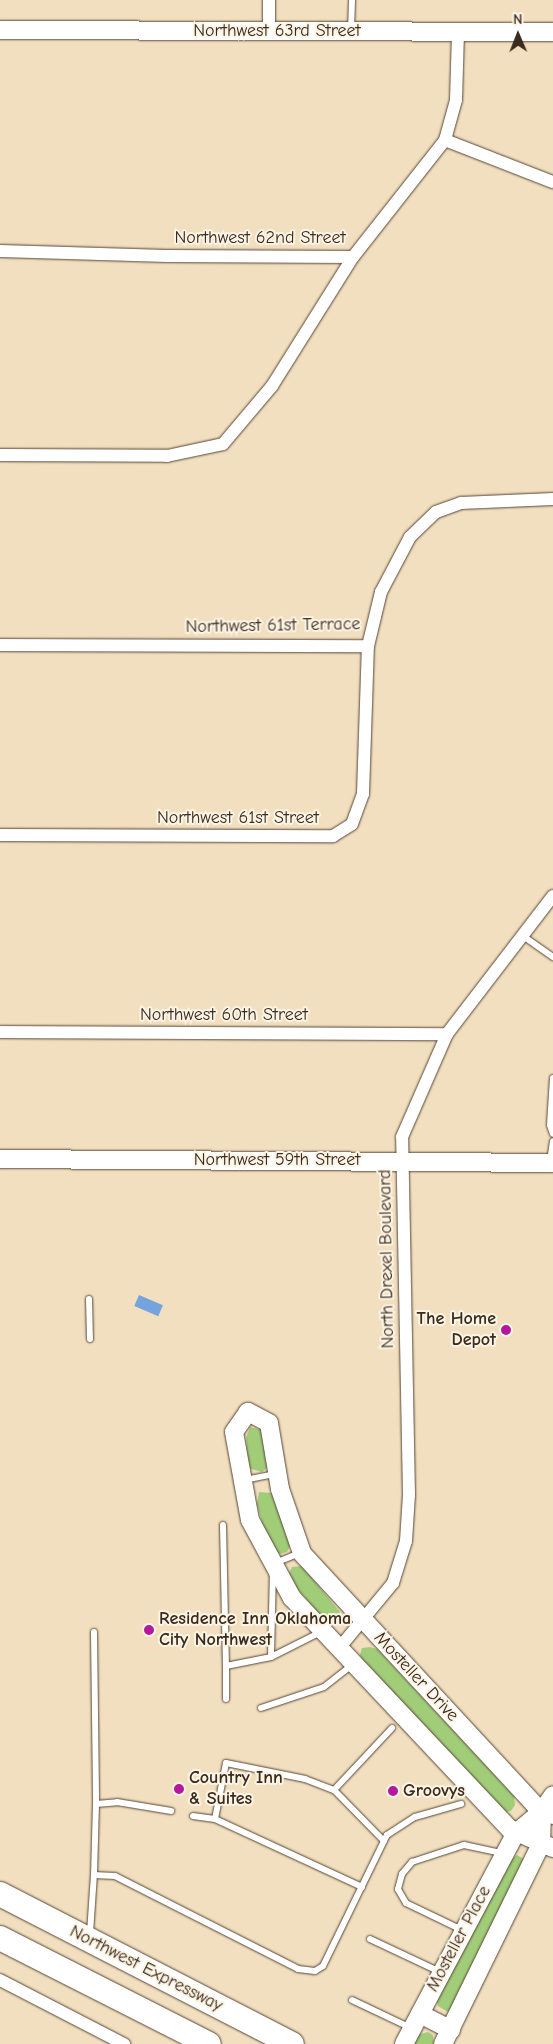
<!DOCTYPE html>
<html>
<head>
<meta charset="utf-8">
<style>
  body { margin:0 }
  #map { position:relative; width:553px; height:2044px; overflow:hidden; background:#f2dfbf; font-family:"Comic Neue",sans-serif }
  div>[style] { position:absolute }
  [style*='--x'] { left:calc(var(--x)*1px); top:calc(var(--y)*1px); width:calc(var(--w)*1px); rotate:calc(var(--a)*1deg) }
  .green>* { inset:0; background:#a1cd79 }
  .water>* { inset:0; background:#74a3dd; transform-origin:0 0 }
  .roads { filter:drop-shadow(0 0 1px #564536) drop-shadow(0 0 1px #564536) }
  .lane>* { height:6px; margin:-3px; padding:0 3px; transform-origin:3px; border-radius:3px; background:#fff }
  .street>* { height:12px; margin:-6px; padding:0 6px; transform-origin:6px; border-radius:6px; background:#fff }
  .secondary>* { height:18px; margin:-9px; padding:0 9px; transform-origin:9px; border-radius:9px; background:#fff }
  .highway>* { height:24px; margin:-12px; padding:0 12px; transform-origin:12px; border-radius:12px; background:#fff }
  .dots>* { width:14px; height:14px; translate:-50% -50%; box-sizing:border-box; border:2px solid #fcf5e5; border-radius:50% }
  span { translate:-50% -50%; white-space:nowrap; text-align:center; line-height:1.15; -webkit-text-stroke:4px #fcf5e5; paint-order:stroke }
  .street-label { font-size:18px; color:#3b2a1e }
  .poi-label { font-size:18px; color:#3b2a1e; font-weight:700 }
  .right { translate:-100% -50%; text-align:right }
  .left { translate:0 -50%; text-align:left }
  .north { position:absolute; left:493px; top:10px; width:50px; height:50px; -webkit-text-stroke:4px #fcf5e5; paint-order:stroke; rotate:359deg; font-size:14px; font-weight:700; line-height:20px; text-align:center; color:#3b2a1e }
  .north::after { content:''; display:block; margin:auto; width:18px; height:22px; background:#3b2a1e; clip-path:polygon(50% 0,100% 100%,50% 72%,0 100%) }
</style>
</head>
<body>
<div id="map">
  <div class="green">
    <div style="clip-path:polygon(250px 1427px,263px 1430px,268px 1467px,262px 1472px,251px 1469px,248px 1463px,246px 1438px)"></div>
    <div style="clip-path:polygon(259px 1492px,271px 1493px,276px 1500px,291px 1544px,287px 1552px,280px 1554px,269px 1547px,257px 1504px)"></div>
    <div style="clip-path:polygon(302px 1566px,340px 1612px,338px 1624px,326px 1623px,292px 1582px,289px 1573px,292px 1567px)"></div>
    <div style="clip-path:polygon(370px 1647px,377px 1649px,514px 1796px,515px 1805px,511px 1811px,506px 1812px,364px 1663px,360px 1655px,362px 1648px)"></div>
    <div style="clip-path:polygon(517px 1855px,527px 1861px,455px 2008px,448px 2012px,438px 2006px,436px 1999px,510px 1860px)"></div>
    <div style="clip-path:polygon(428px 2032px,433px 2035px,434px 2044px,412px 2044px,417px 2035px)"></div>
  </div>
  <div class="water">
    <div style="left:139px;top:1295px;width:26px;height:12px;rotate:23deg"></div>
  </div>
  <div class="roads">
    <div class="lane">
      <div style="--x:351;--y:30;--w:30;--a:-88"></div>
      <div style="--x:523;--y:936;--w:37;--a:35"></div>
      <div style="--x:553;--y:1078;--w:47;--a:93.7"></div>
      <div style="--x:550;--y:1125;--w:9;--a:72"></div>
      <div style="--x:550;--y:1162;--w:21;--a:-82"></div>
      <div style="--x:89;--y:1299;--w:40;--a:88.6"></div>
      <div style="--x:244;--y:1480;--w:33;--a:-11"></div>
      <div style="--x:223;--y:1525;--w:141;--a:88.8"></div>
      <div style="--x:226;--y:1666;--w:46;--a:-11.3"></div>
      <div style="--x:271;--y:1657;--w:85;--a:-88.7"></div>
      <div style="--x:275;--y:1563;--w:27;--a:-22"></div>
      <div style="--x:94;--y:1632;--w:172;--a:89.3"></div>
      <div style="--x:271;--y:1657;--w:56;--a:-26.6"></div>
      <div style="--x:226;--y:1666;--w:33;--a:90"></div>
      <div style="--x:261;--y:1708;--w:66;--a:-18.4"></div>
      <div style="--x:324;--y:1687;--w:37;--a:-38"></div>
      <div style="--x:193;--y:1816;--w:22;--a:8"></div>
      <div style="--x:215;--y:1819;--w:57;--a:-78.9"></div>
      <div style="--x:226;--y:1763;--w:81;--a:11.4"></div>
      <div style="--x:305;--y:1779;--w:31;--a:21"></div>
      <div style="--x:215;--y:1819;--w:162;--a:24.8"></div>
      <div style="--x:384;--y:1841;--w:71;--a:-134.4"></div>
      <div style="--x:334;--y:1790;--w:85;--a:-46.9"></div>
      <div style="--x:94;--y:1875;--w:71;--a:-88.4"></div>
      <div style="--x:96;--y:1804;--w:21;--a:-5"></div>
      <div style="--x:117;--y:1802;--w:55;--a:9.5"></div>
      <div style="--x:462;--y:1930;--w:62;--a:-154.3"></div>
      <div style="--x:406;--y:1903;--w:16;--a:-120"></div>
      <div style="--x:398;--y:1889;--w:16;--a:-75"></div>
      <div style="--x:402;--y:1874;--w:16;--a:-50"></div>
      <div style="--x:412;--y:1862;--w:55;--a:-18.1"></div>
      <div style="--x:464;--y:1845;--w:40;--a:12"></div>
      <div style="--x:90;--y:1933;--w:58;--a:-86.1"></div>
      <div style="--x:94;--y:1875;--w:21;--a:3"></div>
      <div style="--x:115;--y:1876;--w:205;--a:26.9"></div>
      <div style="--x:298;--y:1969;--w:17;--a:7"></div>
      <div style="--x:315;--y:1971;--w:9;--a:-32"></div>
      <div style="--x:323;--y:1966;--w:146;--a:-64"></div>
      <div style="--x:387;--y:1835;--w:33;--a:-33"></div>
      <div style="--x:415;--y:1817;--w:48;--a:-15.8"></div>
      <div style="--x:370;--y:1939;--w:77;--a:25.2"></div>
      <div style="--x:352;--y:2000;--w:65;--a:25.4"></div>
    </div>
    <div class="street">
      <div style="--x:269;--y:0;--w:31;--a:90"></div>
      <div style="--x:445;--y:140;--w:116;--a:21.3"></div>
      <div style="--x:0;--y:251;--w:167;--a:1.7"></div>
      <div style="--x:167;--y:256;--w:186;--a:0.3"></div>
      <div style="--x:353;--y:257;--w:149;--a:-51.8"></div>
      <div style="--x:445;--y:140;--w:41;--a:-74.6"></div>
      <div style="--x:456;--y:100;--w:68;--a:-88.3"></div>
      <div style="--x:0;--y:455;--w:167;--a:0.3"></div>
      <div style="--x:167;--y:456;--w:57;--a:-12.1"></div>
      <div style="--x:223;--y:444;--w:76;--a:-49.8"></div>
      <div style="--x:272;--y:386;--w:152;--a:-57.9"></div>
      <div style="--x:0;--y:645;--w:368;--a:0.2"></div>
      <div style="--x:368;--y:646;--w:56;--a:-76.5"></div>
      <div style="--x:381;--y:592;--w:62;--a:-62.2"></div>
      <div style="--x:410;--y:537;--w:36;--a:-44"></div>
      <div style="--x:436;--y:512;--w:27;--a:-20"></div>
      <div style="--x:461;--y:503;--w:92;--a:-2.5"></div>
      <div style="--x:0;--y:835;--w:333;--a:0.2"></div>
      <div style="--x:333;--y:836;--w:22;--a:-32"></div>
      <div style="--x:352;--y:824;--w:32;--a:-70"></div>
      <div style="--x:363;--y:794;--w:148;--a:-88.1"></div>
      <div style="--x:0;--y:1032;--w:447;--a:0.3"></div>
      <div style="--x:341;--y:1646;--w:82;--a:-50.5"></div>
      <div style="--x:393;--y:1583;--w:44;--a:-72.8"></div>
      <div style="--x:406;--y:1541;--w:46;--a:-86.3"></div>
      <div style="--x:409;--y:1495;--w:358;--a:-91.1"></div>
      <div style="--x:402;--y:1137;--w:112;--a:-66.4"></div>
      <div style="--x:447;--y:1034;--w:174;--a:-52.5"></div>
      <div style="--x:0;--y:1980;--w:140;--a:27.3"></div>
    </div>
    <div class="secondary">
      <div style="--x:0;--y:30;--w:553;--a:0.21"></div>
      <div style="--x:0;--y:1159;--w:553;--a:0.41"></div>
      <div style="--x:553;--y:1815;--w:21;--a:-151"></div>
      <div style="--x:535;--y:1805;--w:343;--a:-132.8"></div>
      <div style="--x:302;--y:1553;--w:68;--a:-109"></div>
      <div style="--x:280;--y:1489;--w:67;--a:-99.5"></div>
      <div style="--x:269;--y:1423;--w:24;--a:-152"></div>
      <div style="--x:248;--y:1412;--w:24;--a:125"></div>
      <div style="--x:234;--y:1432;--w:89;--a:79.7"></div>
      <div style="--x:250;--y:1520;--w:89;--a:61.7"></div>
      <div style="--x:292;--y:1598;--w:318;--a:46.7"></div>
      <div style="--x:510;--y:1829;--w:47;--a:23.8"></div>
      <div style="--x:420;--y:2014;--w:35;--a:27"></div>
      <div style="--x:404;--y:2044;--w:238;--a:-62.1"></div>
      <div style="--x:515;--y:1834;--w:35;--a:-40"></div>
      <div style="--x:542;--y:1811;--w:19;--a:-55"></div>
      <div style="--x:443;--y:2044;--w:223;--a:-63.9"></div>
      <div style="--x:541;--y:1844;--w:33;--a:-88"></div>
    </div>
    <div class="highway">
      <div style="--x:0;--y:1894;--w:328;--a:27.2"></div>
      <div style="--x:0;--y:1938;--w:234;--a:26.9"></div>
    </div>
  </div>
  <div class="dots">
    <div style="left:506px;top:1330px;background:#b5179e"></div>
    <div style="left:149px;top:1630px;background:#b5179e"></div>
    <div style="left:179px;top:1789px;background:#b5179e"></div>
    <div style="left:393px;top:1791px;background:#b5179e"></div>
  </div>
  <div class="street-label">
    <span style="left:277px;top:31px">Northwest 63rd Street</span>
    <span style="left:260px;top:238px">Northwest 62nd Street</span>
    <span style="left:273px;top:626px;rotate:-1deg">Northwest 61st Terrace</span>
    <span style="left:238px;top:818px">Northwest 61st Street</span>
    <span style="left:224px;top:1015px">Northwest 60th Street</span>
    <span style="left:277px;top:1160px">Northwest 59th Street</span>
    <span style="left:387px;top:1259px;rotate:-91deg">North Drexel Boulevard</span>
    <span style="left:416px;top:1677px;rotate:47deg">Mosteller Drive</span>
    <span style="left:459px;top:1939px;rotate:-62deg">Mosteller Place</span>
    <span style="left:146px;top:1969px;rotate:27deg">Northwest Expressway</span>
  </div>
  <div class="poi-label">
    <span class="right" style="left:496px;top:1330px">The Home<br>Depot</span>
    <span class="left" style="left:159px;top:1630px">Residence Inn Oklahoma<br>City Northwest</span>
    <span class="left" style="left:189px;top:1789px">Country Inn<br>&amp; Suites</span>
    <span class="left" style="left:403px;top:1791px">Groovys</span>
  </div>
  <div class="north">N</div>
</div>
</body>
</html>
